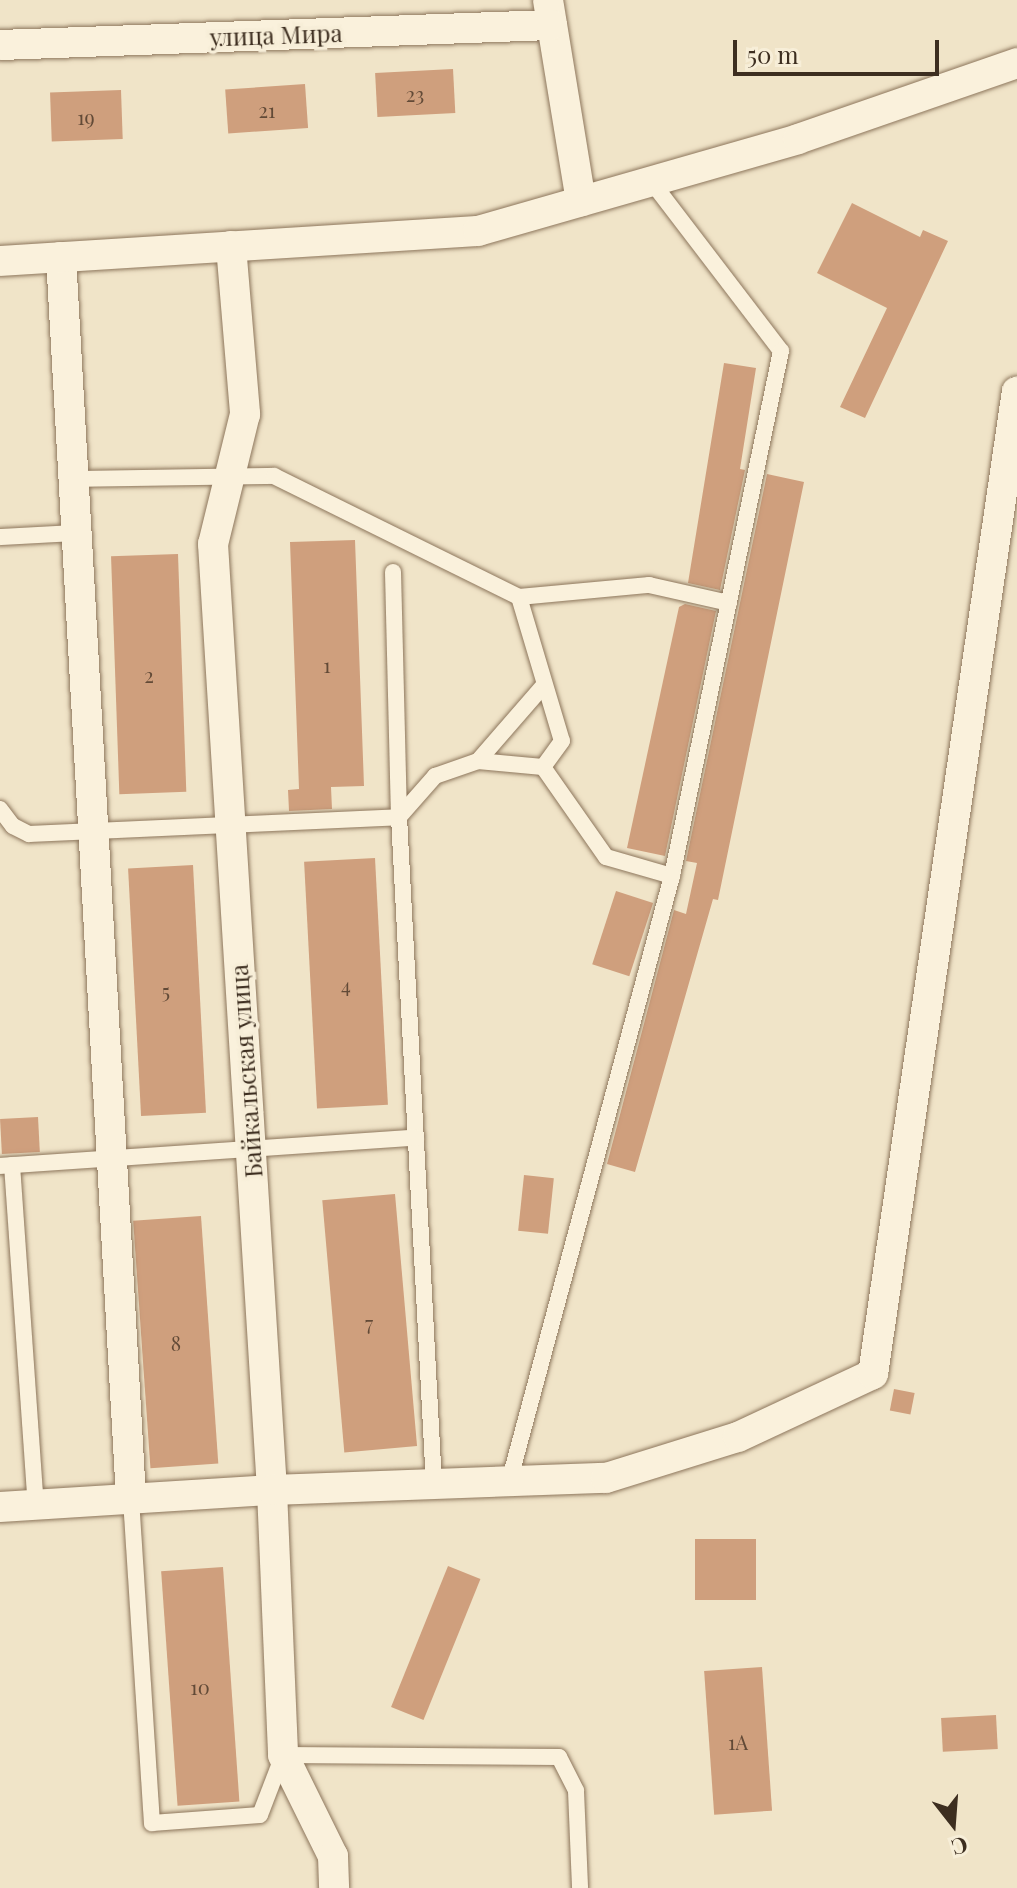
<!DOCTYPE html>
<html>
<head>
<meta charset="utf-8">
<style>
  body { margin:0 }
  #map { position:relative; width:1017px; height:1888px; overflow:hidden; background:#f0e4c8; font-family:"Playfair Display",serif }
  div>[style] { position:absolute }
  [style*='--x'] { left:calc(var(--x)*1px); top:calc(var(--y)*1px); width:calc(var(--w)*1px); rotate:calc(var(--a)*1deg) }
  .building>* { inset:0; background:#cf9f7d; transform-origin:0 0 }
  .roads { filter:drop-shadow(0 0 2px #8d765c) drop-shadow(0 0 2px #8d765c) }
  .service>* { height:16px; margin:-8px; padding:0 8px; transform-origin:8px; border-radius:8px; background:#faf1dc }
  .minor>* { height:30px; margin:-15px; padding:0 15px; transform-origin:15px; border-radius:15px; background:#faf1dc }
  span { translate:-50% -50%; white-space:nowrap; text-align:center; line-height:1.15; -webkit-text-stroke:7px #f7eed8; paint-order:stroke }
  .number-label { font-size:20px; color:#624a37 }
  .number-label span { -webkit-text-stroke-width:0 }
  .street-label { font-size:24px; color:#3d2e20 }
  .north { position:absolute; left:913px; top:1784px; width:80px; height:80px; -webkit-text-stroke:6px #f7eed8; paint-order:stroke; rotate:163deg; font-size:22px; font-weight:700; line-height:32px; text-align:center; color:#3d2e20 }
  .north::after { content:''; display:block; margin:auto; width:28px; height:36px; background:#3d2e20; clip-path:polygon(50% 0,100% 100%,50% 72%,0 100%) }
  .scale { position:absolute; left:733px; top:40px; width:206px; height:36px; box-sizing:border-box; border:4px solid #3d2e20; border-top:0; padding-left:10px; font-size:24px; line-height:28px; white-space:nowrap; color:#3d2e20; -webkit-text-stroke:6px #f7eed8; paint-order:stroke }
</style>
</head>
<body>
<div id="map">
  <div class="building">
    <div style="left:453px;top:69px;width:44px;height:78px;rotate:87deg"></div>
    <div style="left:305px;top:84px;width:44px;height:80px;rotate:86deg"></div>
    <div style="left:121px;top:90px;width:49px;height:71px;rotate:88deg"></div>
    <div style="clip-path:polygon(852px 203px,920px 237px,923px 230px,948px 241px,865px 418px,840px 407px,887px 308px,817px 273px)"></div>
    <div style="clip-path:polygon(724px 363px,756px 368px,740px 469px,745px 470px,720px 590px,688px 583px)"></div>
    <div style="clip-path:polygon(767px 474px,804px 482px,718px 900px,713px 899px,635px 1172px,607px 1164px,674px 910px,686px 914px,697px 863px,686px 861px)"></div>
    <div style="clip-path:polygon(355px 540px,364px 786px,331px 787px,332px 809px,289px 811px,288px 790px,299px 789px,290px 542px)"></div>
    <div style="left:178px;top:554px;width:238px;height:67px;rotate:88deg"></div>
    <div style="clip-path:polygon(685px 604px,716px 611px,665px 856px,627px 848px,679px 607px)"></div>
    <div style="left:375px;top:858px;width:247px;height:71px;rotate:87deg"></div>
    <div style="left:193px;top:865px;width:248px;height:65px;rotate:87deg"></div>
    <div style="left:616px;top:891px;width:39px;height:77px;rotate:18deg"></div>
    <div style="left:38px;top:1117px;width:35px;height:38px;rotate:87deg"></div>
    <div style="left:524px;top:1175px;width:30px;height:56px;rotate:6deg"></div>
    <div style="left:395px;top:1194px;width:253px;height:73px;rotate:85deg"></div>
    <div style="left:201px;top:1216px;width:248px;height:68px;rotate:86deg"></div>
    <div style="left:894px;top:1389px;width:21px;height:22px;rotate:11deg"></div>
    <div style="left:695px;top:1539px;width:61px;height:61px"></div>
    <div style="left:448px;top:1566px;width:35px;height:152px;rotate:22deg"></div>
    <div style="left:223px;top:1567px;width:235px;height:62px;rotate:86deg"></div>
    <div style="left:762px;top:1667px;width:144px;height:58px;rotate:86deg"></div>
    <div style="left:996px;top:1715px;width:34px;height:55px;rotate:87deg"></div>
  </div>
  <div class="roads">
    <div class="service">
      <div style="--x:651;--y:181;--w:214;--a:52.6"></div>
      <div style="--x:781;--y:351;--w:536;--a:101.73"></div>
      <div style="--x:73;--y:479;--w:201;--a:-0.9"></div>
      <div style="--x:274;--y:476;--w:273;--a:26.3"></div>
      <div style="--x:519;--y:597;--w:131;--a:-5.3"></div>
      <div style="--x:649;--y:585;--w:82;--a:12.7"></div>
      <div style="--x:0;--y:537;--w:76;--a:-3"></div>
      <div style="--x:393;--y:572;--w:245;--a:88.6"></div>
      <div style="--x:399;--y:817;--w:668;--a:87"></div>
      <div style="--x:519;--y:597;--w:150;--a:73.4"></div>
      <div style="--x:562;--y:741;--w:32;--a:126"></div>
      <div style="--x:478;--y:761;--w:101;--a:-49"></div>
      <div style="--x:0;--y:809;--w:21;--a:53"></div>
      <div style="--x:13;--y:826;--w:18;--a:27"></div>
      <div style="--x:29;--y:834;--w:370;--a:-2.6"></div>
      <div style="--x:399;--y:817;--w:55;--a:-48.7"></div>
      <div style="--x:435;--y:776;--w:46;--a:-19.2"></div>
      <div style="--x:478;--y:761;--w:65;--a:5.3"></div>
      <div style="--x:543;--y:767;--w:110;--a:55"></div>
      <div style="--x:606;--y:857;--w:69;--a:16.1"></div>
      <div style="--x:672;--y:876;--w:628;--a:105.05"></div>
      <div style="--x:12;--y:1165;--w:341;--a:86"></div>
      <div style="--x:0;--y:1166;--w:417;--a:-3.9"></div>
      <div style="--x:131;--y:1499;--w:325;--a:86.3"></div>
      <div style="--x:152;--y:1823;--w:108;--a:-4.2"></div>
      <div style="--x:260;--y:1815;--w:64;--a:-69"></div>
      <div style="--x:283;--y:1755;--w:276;--a:0.4"></div>
      <div style="--x:559;--y:1757;--w:38;--a:63"></div>
      <div style="--x:576;--y:1791;--w:97;--a:87.6"></div>
    </div>
    <div class="minor">
      <div style="--x:548;--y:0;--w:204;--a:80.7"></div>
      <div style="--x:0;--y:45;--w:552;--a:-2.08"></div>
      <div style="--x:231;--y:246;--w:169;--a:85.2"></div>
      <div style="--x:245;--y:414;--w:134;--a:103.8"></div>
      <div style="--x:213;--y:544;--w:948;--a:86.43"></div>
      <div style="--x:272;--y:1490;--w:265;--a:87.6"></div>
      <div style="--x:283;--y:1755;--w:113;--a:63.7"></div>
      <div style="--x:333;--y:1856;--w:32;--a:88"></div>
      <div style="--x:61;--y:257;--w:1244;--a:86.77"></div>
      <div style="--x:0;--y:261;--w:479;--a:-3.6"></div>
      <div style="--x:478;--y:231;--w:333;--a:-16"></div>
      <div style="--x:798;--y:139;--w:232;--a:-19.1"></div>
      <div style="--x:0;--y:1507;--w:273;--a:-3.6"></div>
      <div style="--x:272;--y:1490;--w:334;--a:-2.1"></div>
      <div style="--x:606;--y:1478;--w:138;--a:-17.3"></div>
      <div style="--x:738;--y:1437;--w:149;--a:-25"></div>
      <div style="--x:873;--y:1374;--w:993;--a:-81.67"></div>
    </div>
  </div>
  <div class="number-label">
    <span style="left:415px;top:93px">23</span>
    <span style="left:267px;top:109px">21</span>
    <span style="left:86px;top:116px">19</span>
    <span style="left:327px;top:664px">1</span>
    <span style="left:149px;top:674px">2</span>
    <span style="left:346px;top:984px">4</span>
    <span style="left:166px;top:990px">5</span>
    <span style="left:369px;top:1322px">7</span>
    <span style="left:176px;top:1342px">8</span>
    <span style="left:200px;top:1686px">10</span>
    <span style="left:738px;top:1741px">1А</span>
  </div>
  <div class="street-label">
    <span style="left:276px;top:35px;rotate:-2deg">улица Мира</span>
    <span style="left:246px;top:1071px;rotate:-94deg">Байкальская улица</span>
  </div>
  <div class="north">С</div>
  <div class="scale">50 m</div>
</div>
</body>
</html>
